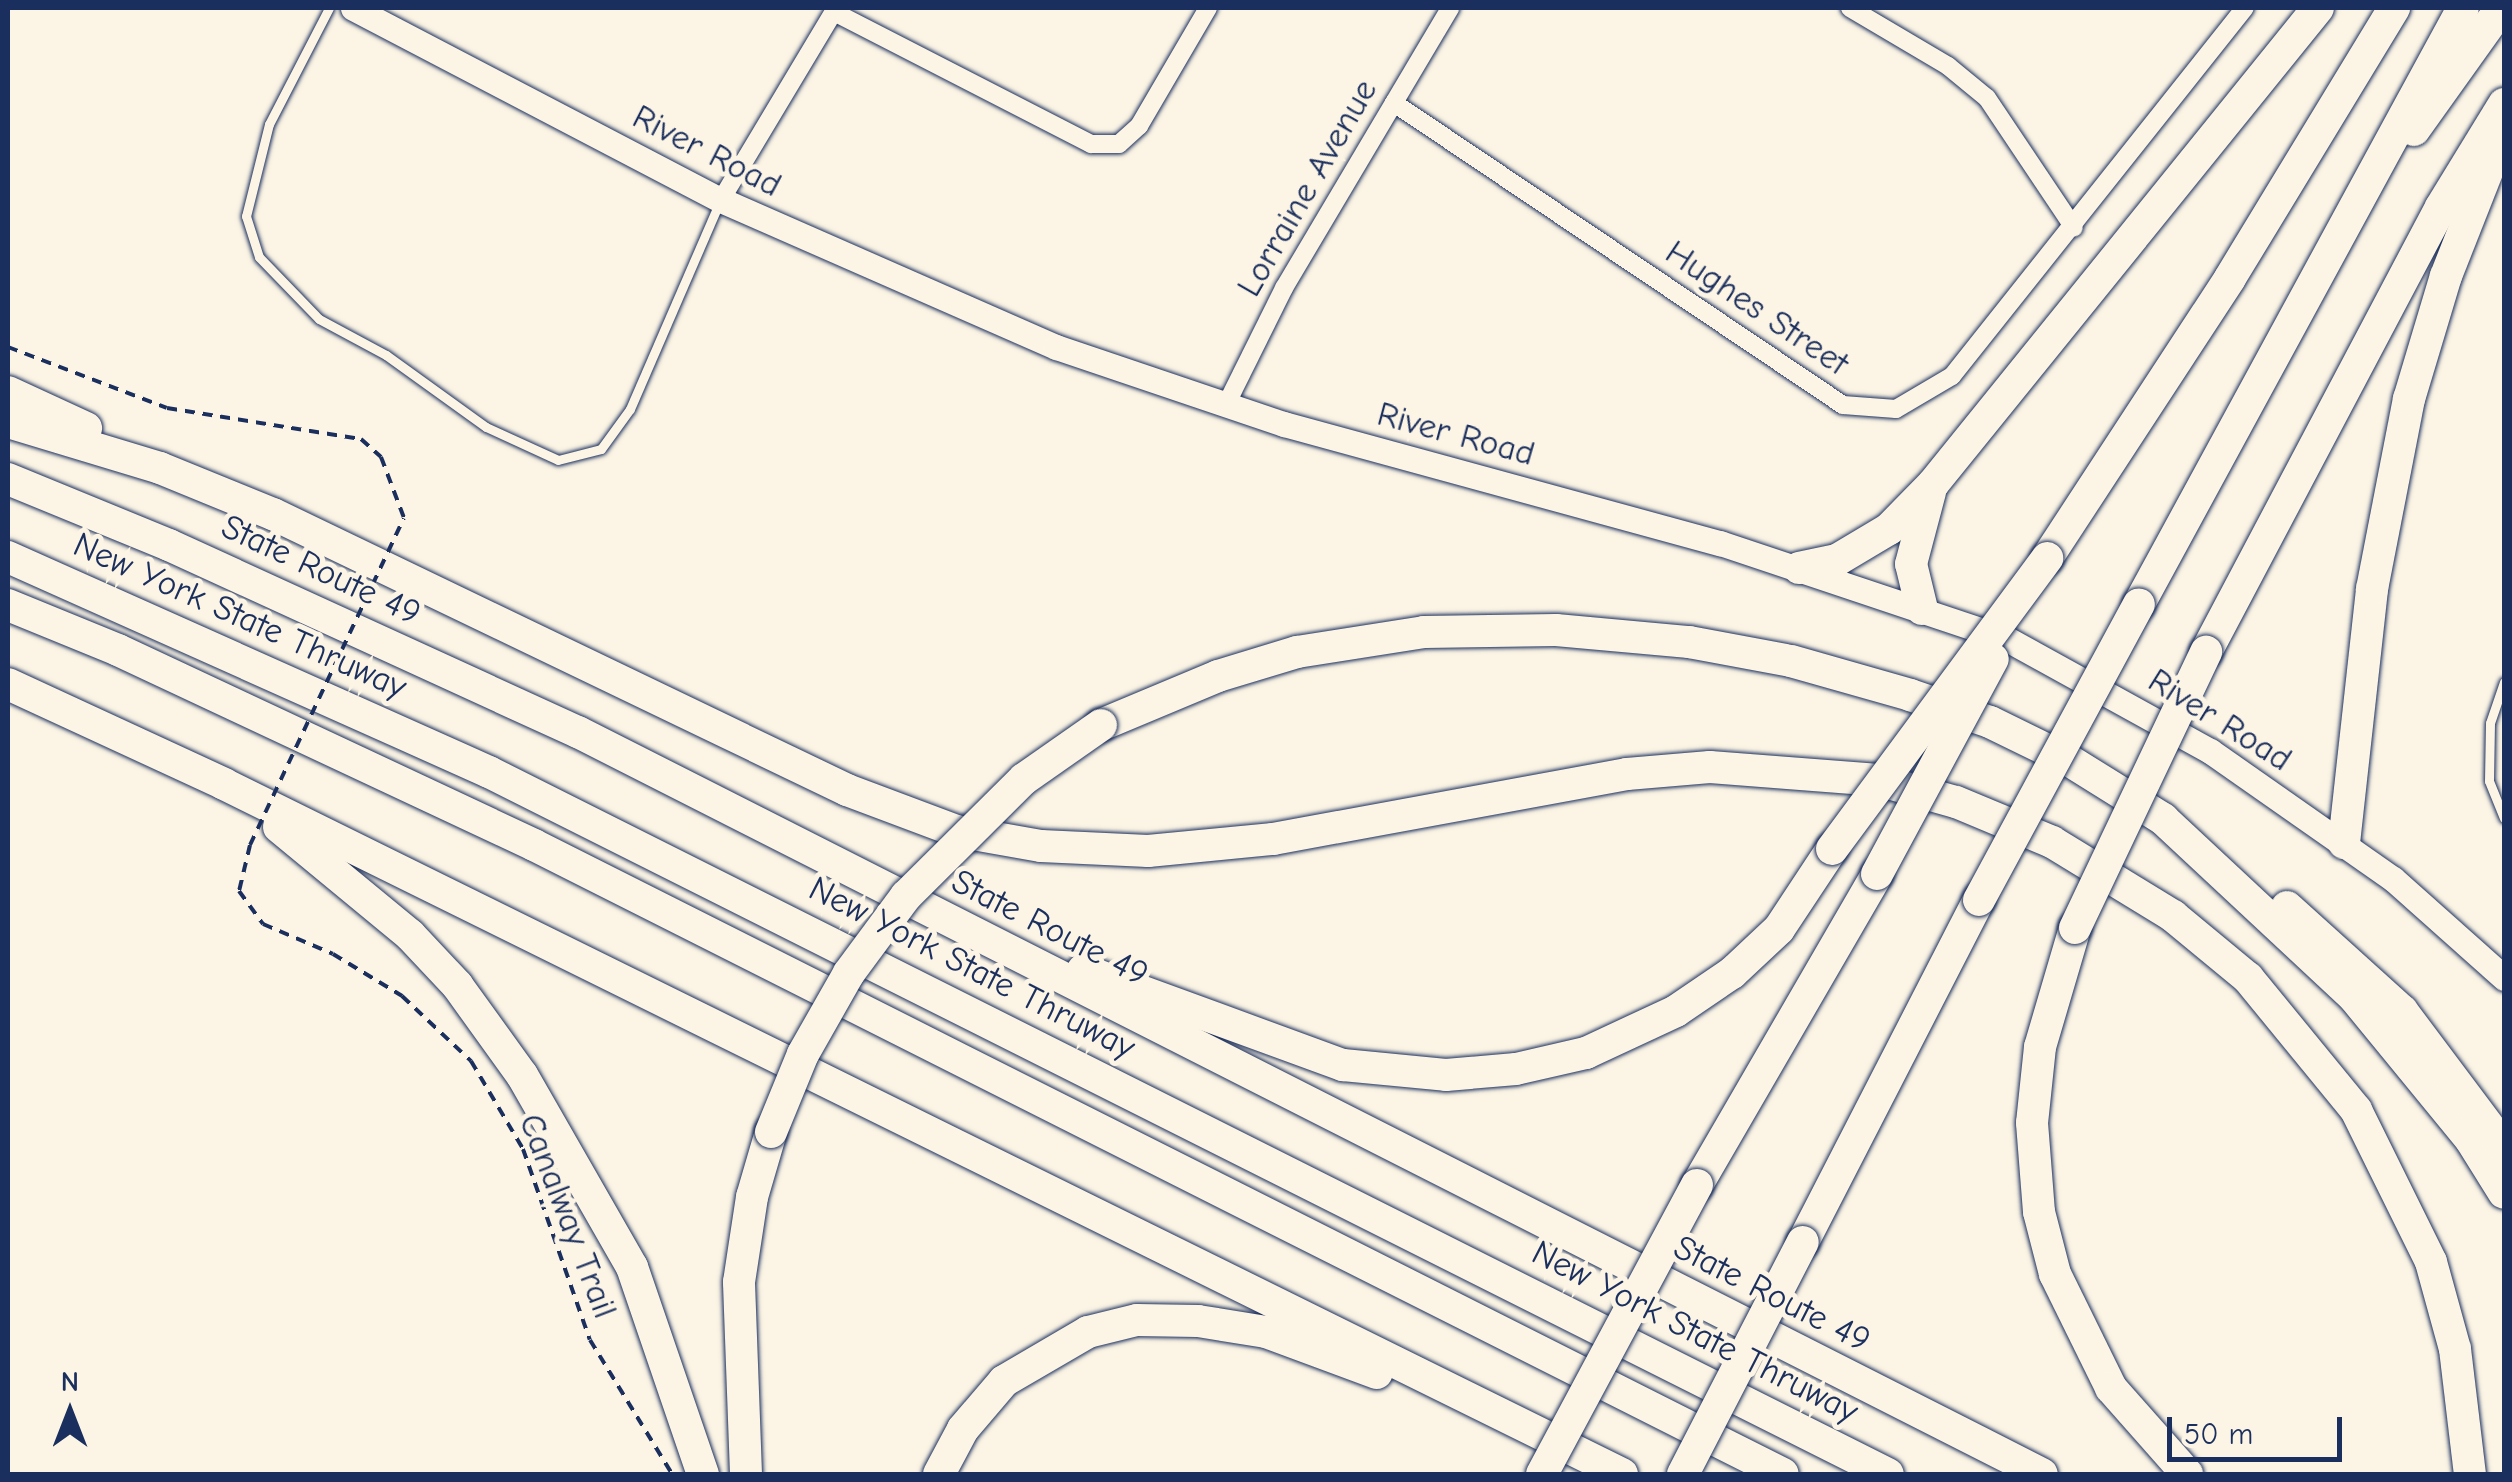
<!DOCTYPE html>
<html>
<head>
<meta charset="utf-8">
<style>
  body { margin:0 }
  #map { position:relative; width:2512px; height:1482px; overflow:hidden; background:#fcf5e5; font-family:"Comic Neue",sans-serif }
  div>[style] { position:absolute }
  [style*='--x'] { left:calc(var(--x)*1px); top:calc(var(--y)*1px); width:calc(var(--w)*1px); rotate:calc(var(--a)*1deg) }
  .path>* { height:4px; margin-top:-2px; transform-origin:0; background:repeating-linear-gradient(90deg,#1b2f5e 0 10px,transparent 0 18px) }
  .roads { filter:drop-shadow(0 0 2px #1b2f5e) drop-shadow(0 0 2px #1b2f5e) }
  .service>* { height:9px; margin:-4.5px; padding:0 4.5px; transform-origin:4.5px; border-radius:4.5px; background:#fcf5e5 }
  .minor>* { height:18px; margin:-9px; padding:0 9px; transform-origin:9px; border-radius:9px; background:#fcf5e5 }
  .secondary>* { height:25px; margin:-12.5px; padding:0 12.5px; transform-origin:12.5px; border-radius:12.5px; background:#fcf5e5 }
  .motorway>* { height:32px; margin:-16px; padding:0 16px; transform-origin:16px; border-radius:16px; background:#fcf5e5 }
  .path-bridge>* { height:4px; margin-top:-2px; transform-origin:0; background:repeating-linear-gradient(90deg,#1b2f5e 0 10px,transparent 0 18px) }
  .bridges { filter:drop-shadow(0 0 2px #1b2f5e) drop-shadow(0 0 2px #1b2f5e) }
  .motorway-bridge>* { height:32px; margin:-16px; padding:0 16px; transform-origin:16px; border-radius:16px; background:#fcf5e5 }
  span { translate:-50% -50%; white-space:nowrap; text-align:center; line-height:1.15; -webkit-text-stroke:10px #fcf5e5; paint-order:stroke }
  .street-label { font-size:35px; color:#1b2f5e }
  .frame { position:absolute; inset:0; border:10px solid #1b2f5e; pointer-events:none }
  .north { position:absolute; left:20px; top:1362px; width:100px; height:100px; -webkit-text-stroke:8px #fcf5e5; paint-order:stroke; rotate:0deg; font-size:28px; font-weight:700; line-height:40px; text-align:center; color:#1b2f5e }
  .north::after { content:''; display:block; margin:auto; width:35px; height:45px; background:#1b2f5e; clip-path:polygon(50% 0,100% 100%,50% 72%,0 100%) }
  .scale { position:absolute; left:2167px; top:1417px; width:175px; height:45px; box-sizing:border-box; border:5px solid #1b2f5e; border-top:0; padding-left:12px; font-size:30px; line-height:35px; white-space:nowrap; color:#1b2f5e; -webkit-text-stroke:8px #fcf5e5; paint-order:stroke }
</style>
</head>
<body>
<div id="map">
  <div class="path">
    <div style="--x:8;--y:347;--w:170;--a:21"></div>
    <div style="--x:167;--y:408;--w:196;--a:9.1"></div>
    <div style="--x:361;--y:439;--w:27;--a:42"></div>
    <div style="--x:381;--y:457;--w:65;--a:69.3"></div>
    <div style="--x:250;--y:845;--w:47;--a:103.4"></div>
    <div style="--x:239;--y:891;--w:41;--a:54"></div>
    <div style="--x:263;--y:924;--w:76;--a:23.2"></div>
    <div style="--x:333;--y:954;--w:81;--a:31.3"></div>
    <div style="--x:402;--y:996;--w:95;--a:43.3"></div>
    <div style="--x:471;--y:1061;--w:102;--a:59.4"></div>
    <div style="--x:523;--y:1149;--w:202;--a:70.7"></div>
    <div style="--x:590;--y:1340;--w:157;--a:58.5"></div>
  </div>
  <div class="roads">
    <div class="service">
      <div style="--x:329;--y:8;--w:131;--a:117.3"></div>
      <div style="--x:269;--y:124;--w:95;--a:104"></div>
      <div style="--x:246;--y:216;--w:43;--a:72.4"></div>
      <div style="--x:259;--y:257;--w:86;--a:45.9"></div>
      <div style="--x:319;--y:319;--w:76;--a:28.2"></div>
      <div style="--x:386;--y:355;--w:123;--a:35.8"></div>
      <div style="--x:486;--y:427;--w:79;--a:24.6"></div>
      <div style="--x:558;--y:460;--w:44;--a:-14.3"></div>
      <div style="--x:601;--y:449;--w:49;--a:-54.1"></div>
      <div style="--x:630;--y:409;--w:224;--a:-66.6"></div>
      <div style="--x:2504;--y:682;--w:43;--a:108.9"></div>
      <div style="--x:2490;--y:723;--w:58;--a:91"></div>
      <div style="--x:2489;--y:781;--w:40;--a:68"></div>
    </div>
    <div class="minor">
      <div style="--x:1850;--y:8;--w:114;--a:30.6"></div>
      <div style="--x:1948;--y:66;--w:50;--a:39.4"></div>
      <div style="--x:1987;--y:98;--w:156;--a:56.2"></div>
      <div style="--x:834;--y:12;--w:289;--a:27.2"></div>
      <div style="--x:1091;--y:144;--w:28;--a:0"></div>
      <div style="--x:1119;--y:144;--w:27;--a:-42"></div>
      <div style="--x:1139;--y:126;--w:137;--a:-59.7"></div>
      <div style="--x:1394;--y:103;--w:541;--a:33.93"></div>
      <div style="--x:1843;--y:405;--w:53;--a:4.3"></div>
      <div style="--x:1896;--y:409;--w:65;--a:-30.5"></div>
      <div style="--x:1952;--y:376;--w:470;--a:-51.5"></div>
      <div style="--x:721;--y:200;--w:224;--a:-59.1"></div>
      <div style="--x:1226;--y:405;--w:131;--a:-63.6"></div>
      <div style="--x:1284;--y:288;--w:326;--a:-59.3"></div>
    </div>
    <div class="secondary">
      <div style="--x:353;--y:8;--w:415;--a:27.6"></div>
      <div style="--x:721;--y:200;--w:366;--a:23.7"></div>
      <div style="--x:1056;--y:347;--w:241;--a:18.7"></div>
      <div style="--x:1284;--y:424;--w:452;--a:15.3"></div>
      <div style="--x:1720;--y:543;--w:303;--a:18.5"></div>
      <div style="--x:2007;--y:639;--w:232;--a:28.9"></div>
      <div style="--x:2210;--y:751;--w:223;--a:35"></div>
      <div style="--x:2393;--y:879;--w:149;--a:41.7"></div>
    </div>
    <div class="motorway">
      <div style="--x:2414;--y:130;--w:150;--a:-54.5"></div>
      <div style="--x:8;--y:392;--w:86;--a:24.8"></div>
      <div style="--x:8;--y:422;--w:159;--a:16.8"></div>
      <div style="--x:160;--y:468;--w:122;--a:22.2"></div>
      <div style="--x:273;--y:514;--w:637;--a:25.68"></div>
      <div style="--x:847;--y:790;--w:116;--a:20.6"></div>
      <div style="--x:956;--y:831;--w:86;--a:10"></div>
      <div style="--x:1041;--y:846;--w:107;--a:2.7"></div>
      <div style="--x:1148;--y:851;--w:126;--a:-5.5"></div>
      <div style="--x:1273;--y:839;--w:360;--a:-10.4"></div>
      <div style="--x:1627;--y:774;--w:83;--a:-4.8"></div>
      <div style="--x:1710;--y:767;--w:169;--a:4.4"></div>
      <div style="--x:1878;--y:780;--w:81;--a:15.8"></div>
      <div style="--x:1956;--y:802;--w:104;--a:22.6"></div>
      <div style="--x:2052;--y:842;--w:142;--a:31.4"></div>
      <div style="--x:2173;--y:916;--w:97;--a:39.6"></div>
      <div style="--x:2248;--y:978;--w:171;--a:50.7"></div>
      <div style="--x:2356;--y:1110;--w:169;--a:63.7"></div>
      <div style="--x:2431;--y:1262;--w:90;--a:74.6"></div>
      <div style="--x:2455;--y:1349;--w:126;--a:83.2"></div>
      <div style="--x:8;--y:479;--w:174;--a:22.3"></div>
      <div style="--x:169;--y:545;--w:450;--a:24.6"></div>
      <div style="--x:578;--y:732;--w:1641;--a:26.88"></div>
      <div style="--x:8;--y:557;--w:527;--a:24.08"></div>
      <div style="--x:489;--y:772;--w:1565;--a:26.65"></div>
      <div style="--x:2047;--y:558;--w:334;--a:-56.8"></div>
      <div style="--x:2230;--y:278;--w:316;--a:-58.7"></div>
      <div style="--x:1799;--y:568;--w:39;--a:-12"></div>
      <div style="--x:1837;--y:560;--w:61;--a:-30.8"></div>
      <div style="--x:1889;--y:529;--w:63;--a:-45.6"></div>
      <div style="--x:1933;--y:484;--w:612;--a:-51.03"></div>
      <div style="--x:2139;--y:604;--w:678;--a:-61.47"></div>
      <div style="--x:8;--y:605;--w:119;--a:22.2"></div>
      <div style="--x:118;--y:650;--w:459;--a:25.1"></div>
      <div style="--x:534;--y:845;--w:1398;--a:26.73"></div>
      <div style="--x:1922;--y:609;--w:46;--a:-103.7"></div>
      <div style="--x:1911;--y:564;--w:74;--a:-75.2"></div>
      <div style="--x:2206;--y:652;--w:503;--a:-62.16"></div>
      <div style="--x:2441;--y:207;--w:121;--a:-58.5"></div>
      <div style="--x:8;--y:684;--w:238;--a:24.8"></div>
      <div style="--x:224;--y:784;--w:1559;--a:26.27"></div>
      <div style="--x:1101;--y:725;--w:127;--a:-22.7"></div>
      <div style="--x:1218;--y:676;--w:83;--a:-16.9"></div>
      <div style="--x:1297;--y:652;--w:129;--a:-8.9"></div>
      <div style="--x:1424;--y:632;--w:132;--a:-0.9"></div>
      <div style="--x:1556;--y:630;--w:134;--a:5.2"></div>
      <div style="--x:1689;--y:642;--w:104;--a:10.6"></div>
      <div style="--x:1791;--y:661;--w:124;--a:15.9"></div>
      <div style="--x:1910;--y:695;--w:84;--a:18.6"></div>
      <div style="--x:1990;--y:722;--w:89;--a:26"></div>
      <div style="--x:2070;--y:761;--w:110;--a:31.9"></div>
      <div style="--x:2163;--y:819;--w:261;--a:43"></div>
      <div style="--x:2354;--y:997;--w:185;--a:50.7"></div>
      <div style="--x:2471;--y:1140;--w:62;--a:58.1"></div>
      <div style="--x:279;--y:827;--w:170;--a:39.5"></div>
      <div style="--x:410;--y:935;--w:69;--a:46.8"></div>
      <div style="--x:457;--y:985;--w:111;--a:54.2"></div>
      <div style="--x:522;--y:1075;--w:221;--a:60.2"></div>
      <div style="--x:632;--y:1267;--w:219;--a:71.1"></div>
      <div style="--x:2344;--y:843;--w:256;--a:-83.7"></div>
      <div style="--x:2372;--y:589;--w:194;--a:-79"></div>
      <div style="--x:2409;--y:399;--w:128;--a:-73.3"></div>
      <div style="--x:2446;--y:276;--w:158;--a:-68.5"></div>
      <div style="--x:2287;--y:907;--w:155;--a:42.1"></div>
      <div style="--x:2402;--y:1011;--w:170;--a:53.1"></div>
      <div style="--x:2075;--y:928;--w:124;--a:106.4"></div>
      <div style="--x:2040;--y:1047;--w:76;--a:96"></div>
      <div style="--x:2032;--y:1123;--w:89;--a:85.5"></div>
      <div style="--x:2039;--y:1212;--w:64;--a:75.5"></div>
      <div style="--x:2055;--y:1274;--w:127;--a:63.8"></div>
      <div style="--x:2111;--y:1388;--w:115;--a:48.5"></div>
      <div style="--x:1083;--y:970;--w:277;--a:20.1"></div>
      <div style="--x:1343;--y:1065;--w:103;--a:5.5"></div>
      <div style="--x:1446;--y:1075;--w:70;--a:-4.9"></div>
      <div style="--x:1516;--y:1069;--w:72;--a:-12.9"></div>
      <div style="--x:1586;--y:1053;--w:99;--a:-25"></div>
      <div style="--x:1676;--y:1011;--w:68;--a:-34.2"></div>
      <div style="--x:1732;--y:973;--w:64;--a:-43.1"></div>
      <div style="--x:1779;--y:929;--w:96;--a:-56.5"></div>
      <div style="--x:1697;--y:1185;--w:359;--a:-59.9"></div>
      <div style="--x:1803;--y:1242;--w:385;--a:-62.8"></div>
      <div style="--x:746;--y:1474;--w:192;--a:-92.1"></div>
      <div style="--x:739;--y:1282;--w:86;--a:-81.3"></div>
      <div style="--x:752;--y:1197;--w:68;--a:-73.7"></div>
      <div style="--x:939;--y:1474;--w:51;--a:-61.9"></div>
      <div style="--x:963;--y:1429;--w:63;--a:-49.5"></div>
      <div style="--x:1004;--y:1381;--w:97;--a:-30.3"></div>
      <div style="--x:1088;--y:1332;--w:50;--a:-13.8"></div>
      <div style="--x:1137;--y:1320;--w:61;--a:0.9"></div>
      <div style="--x:1198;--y:1321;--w:69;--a:9.2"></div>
      <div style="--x:1266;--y:1332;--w:118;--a:20.3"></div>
    </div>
  </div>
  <div class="path-bridge">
    <div style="--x:250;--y:845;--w:361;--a:-64.8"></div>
  </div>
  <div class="bridges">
    <div class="motorway-bridge">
      <div style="--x:1832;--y:849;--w:362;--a:-53.5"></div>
      <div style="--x:1877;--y:874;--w:244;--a:-61.7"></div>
      <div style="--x:1979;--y:900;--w:336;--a:-61.6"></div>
      <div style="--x:2075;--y:928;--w:306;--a:-64.6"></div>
      <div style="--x:771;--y:1132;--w:84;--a:-67.7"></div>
      <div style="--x:803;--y:1054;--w:93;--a:-60.4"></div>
      <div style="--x:849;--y:973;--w:96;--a:-53.5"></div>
      <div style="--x:906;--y:896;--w:166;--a:-44.8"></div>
      <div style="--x:1024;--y:779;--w:94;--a:-35"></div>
      <div style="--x:1542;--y:1474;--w:328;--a:-61.8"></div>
      <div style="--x:1683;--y:1474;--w:261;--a:-62.7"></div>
    </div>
  </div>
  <div class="street-label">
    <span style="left:707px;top:151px;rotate:27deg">River Road</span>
    <span style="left:1307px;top:188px;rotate:-60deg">Lorraine Avenue</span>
    <span style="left:1757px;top:308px;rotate:34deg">Hughes Street</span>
    <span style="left:1456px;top:434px;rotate:15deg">River Road</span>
    <span style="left:321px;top:570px;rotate:25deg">State Route 49</span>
    <span style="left:240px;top:616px;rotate:24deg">New York State Thruway</span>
    <span style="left:2220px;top:720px;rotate:32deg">River Road</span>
    <span style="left:1050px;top:928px;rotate:27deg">State Route 49</span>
    <span style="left:972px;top:968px;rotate:27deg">New York State Thruway</span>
    <span style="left:568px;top:1216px;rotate:69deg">Canalway Trail</span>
    <span style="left:1772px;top:1294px;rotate:27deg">State Route 49</span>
    <span style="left:1695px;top:1332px;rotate:27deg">New York State Thruway</span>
  </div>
  <div class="frame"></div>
  <div class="north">N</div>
  <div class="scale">50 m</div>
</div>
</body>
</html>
